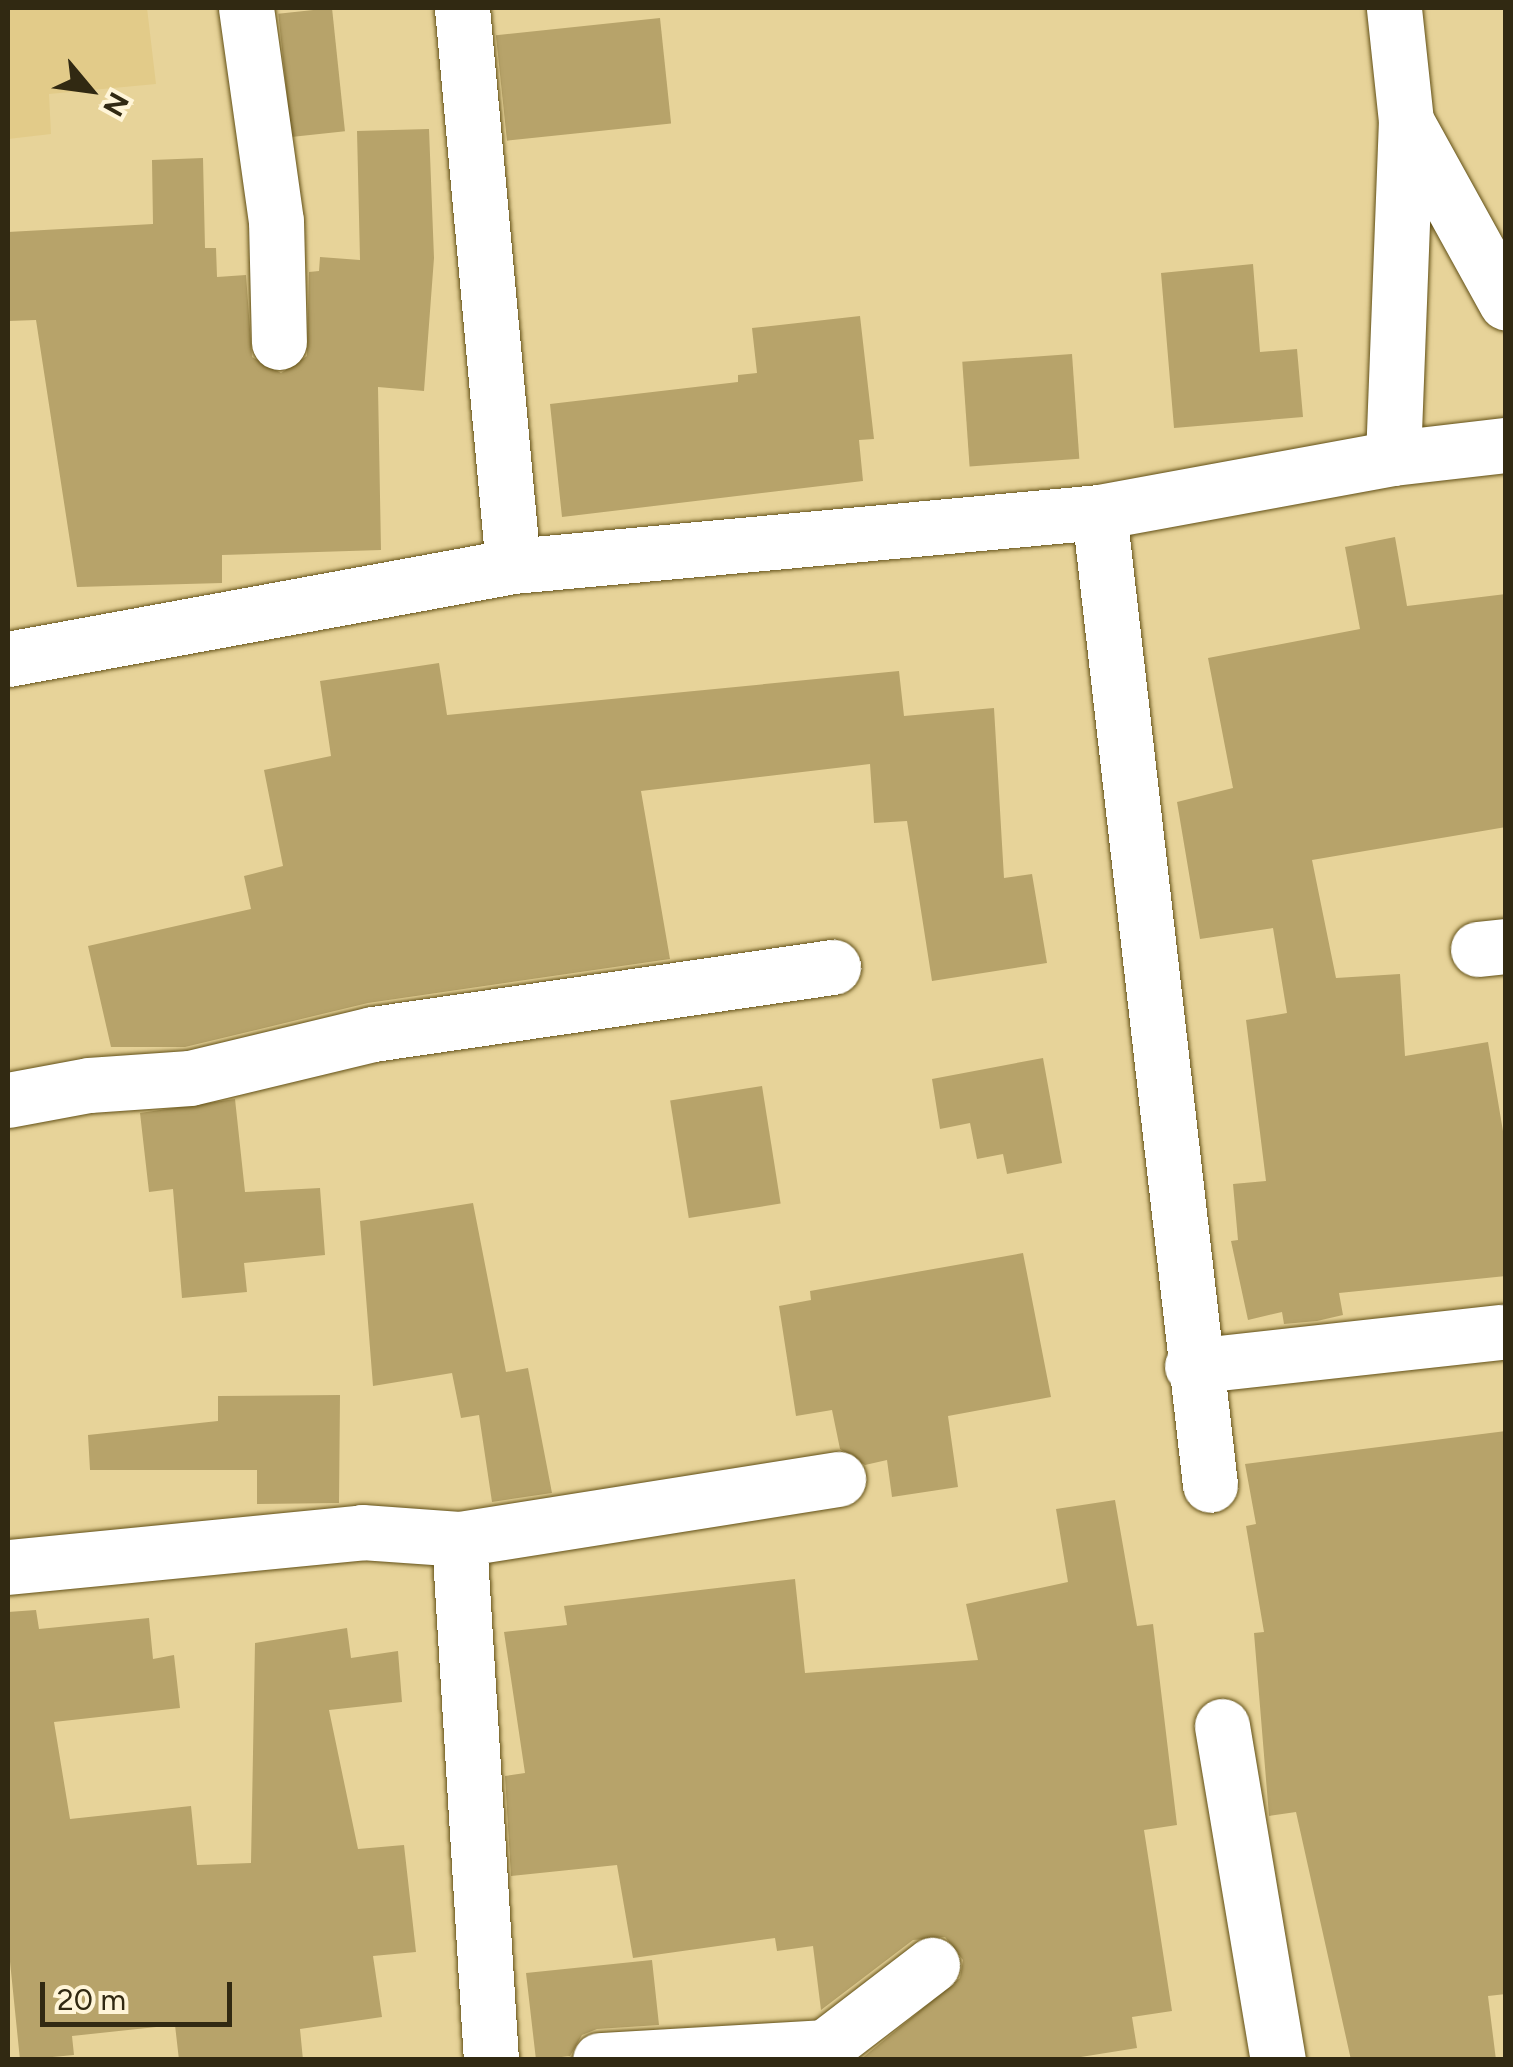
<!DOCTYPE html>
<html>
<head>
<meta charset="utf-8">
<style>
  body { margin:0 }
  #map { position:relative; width:1513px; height:2067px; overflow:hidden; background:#e7d399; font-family:Figtree,sans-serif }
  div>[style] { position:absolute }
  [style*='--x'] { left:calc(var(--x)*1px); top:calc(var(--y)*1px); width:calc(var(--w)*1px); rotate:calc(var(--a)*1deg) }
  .built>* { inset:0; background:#e2cb89 }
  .building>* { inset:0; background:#b7a36a; transform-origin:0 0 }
  .roads { filter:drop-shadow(0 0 2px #625016) drop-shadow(0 0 2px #625016) }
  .street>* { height:55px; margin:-27.5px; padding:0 27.5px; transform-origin:27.5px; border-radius:27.5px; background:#fff }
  span { translate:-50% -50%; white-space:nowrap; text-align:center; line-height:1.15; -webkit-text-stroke:8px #fff5d8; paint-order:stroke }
  .frame { position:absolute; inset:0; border:10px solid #312912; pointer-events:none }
  .north { position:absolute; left:40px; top:40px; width:100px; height:100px; -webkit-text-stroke:8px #fff5d8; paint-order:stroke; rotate:119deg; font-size:28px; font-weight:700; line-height:40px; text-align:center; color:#312912 }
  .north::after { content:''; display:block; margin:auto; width:35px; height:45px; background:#312912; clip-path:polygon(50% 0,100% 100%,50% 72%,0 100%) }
  .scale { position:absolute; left:40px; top:1982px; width:192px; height:45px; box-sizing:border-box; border:5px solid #312912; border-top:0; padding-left:12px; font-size:30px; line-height:35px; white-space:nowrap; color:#312912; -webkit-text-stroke:8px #fff5d8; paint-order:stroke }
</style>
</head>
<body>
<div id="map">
  <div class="built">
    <div style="clip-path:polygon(8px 8px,147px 8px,156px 84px,49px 94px,51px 134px,8px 139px)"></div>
  </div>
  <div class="building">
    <div style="left:332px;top:8px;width:124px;height:54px;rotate:84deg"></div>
    <div style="left:660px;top:18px;width:106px;height:165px;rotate:84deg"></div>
    <div style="clip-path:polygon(429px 129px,434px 258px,424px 391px,378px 387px,381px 550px,222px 555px,222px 583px,77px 587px,36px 320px,8px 321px,8px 232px,153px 224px,152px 160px,203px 158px,205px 248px,216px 248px,217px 277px,246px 275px,252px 357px,281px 373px,307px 356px,309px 272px,319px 271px,320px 257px,360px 260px,357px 131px)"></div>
    <div style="clip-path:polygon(1253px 264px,1260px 352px,1297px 349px,1303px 417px,1174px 428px,1161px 273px)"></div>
    <div style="clip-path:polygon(860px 316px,874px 439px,859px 440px,863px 481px,562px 517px,550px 404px,738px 382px,738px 375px,757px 373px,752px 328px)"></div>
    <div style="left:1072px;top:354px;width:105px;height:110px;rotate:86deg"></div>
    <div style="clip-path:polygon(1395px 537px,1407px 606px,1506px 594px,1506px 827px,1312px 860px,1336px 978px,1400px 974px,1405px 1056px,1488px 1042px,1506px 1149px,1506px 1276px,1339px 1293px,1343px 1315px,1317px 1321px,1284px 1324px,1282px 1312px,1248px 1320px,1231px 1241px,1238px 1240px,1233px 1184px,1266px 1181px,1246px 1020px,1287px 1013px,1273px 928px,1200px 939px,1177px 802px,1233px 788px,1208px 658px,1360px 629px,1345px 547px)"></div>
    <div style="clip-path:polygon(439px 663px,447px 715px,899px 671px,904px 716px,994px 708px,1004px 878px,1032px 874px,1047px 963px,932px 981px,907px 821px,874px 823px,870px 764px,641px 791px,670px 959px,368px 1003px,185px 1047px,111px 1047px,88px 946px,251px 909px,244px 876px,283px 866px,264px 770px,331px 756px,320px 681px)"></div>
    <div style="clip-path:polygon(1043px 1058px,1062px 1163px,1007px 1174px,1003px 1154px,977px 1159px,970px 1123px,940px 1129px,932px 1079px)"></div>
    <div style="left:762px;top:1086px;width:119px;height:93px;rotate:81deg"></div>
    <div style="clip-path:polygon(235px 1099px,245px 1192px,320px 1188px,325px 1255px,244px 1263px,247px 1292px,182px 1298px,173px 1189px,149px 1192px,140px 1113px)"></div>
    <div style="clip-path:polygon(473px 1203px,506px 1372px,528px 1368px,552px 1493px,492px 1502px,479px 1415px,461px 1418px,452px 1373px,373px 1386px,360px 1221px)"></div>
    <div style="clip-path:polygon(1023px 1253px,1051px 1397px,948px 1416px,958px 1487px,892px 1497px,887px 1460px,865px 1465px,840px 1449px,832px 1410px,796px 1416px,779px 1306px,811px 1300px,810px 1291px)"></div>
    <div style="clip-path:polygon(340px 1395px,339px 1503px,257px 1504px,257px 1470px,90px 1470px,88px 1435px,218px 1421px,218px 1396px)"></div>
    <div style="clip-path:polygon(1506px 1431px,1506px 1994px,1488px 1996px,1496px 2060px,1351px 2060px,1296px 1812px,1269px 1816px,1254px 1633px,1264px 1632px,1246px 1526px,1256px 1524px,1245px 1464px)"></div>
    <div style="clip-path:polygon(1115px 1500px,1137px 1626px,1153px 1624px,1177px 1825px,1144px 1830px,1172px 2011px,1132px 2017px,1137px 2048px,1062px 2060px,860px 2060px,960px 1978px,963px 1960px,945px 1937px,913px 1940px,821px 2010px,813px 1946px,777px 1951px,775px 1938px,633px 1958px,617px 1865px,511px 1876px,505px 1776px,525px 1773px,504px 1632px,567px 1625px,564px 1606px,795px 1579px,805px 1673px,978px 1660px,966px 1604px,1068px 1582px,1056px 1509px)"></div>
    <div style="clip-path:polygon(36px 1610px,39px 1629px,149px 1618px,153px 1659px,174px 1655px,180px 1708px,54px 1722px,70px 1819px,191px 1806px,197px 1865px,251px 1863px,255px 1643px,347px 1628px,351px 1658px,398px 1651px,402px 1702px,329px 1710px,358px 1849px,404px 1845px,416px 1952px,373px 1956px,382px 2017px,300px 2029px,303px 2060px,179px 2060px,175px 2025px,72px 2036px,74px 2055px,20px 2060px,8px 1942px,8px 1612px)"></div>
    <div style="clip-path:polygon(652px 1960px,659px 2025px,597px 2029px,582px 2035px,570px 2056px,536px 2060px,526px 1973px)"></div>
  </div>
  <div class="roads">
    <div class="street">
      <div style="--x:246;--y:8;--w:215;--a:82"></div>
      <div style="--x:276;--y:221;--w:121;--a:88.6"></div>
      <div style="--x:462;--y:8;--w:560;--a:84.78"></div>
      <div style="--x:1407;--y:123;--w:205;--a:61.1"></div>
      <div style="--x:1393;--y:458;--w:337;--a:-87.8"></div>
      <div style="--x:1406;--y:121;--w:114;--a:-96.1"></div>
      <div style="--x:1099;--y:512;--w:979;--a:83.49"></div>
      <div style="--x:8;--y:659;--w:513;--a:-10.43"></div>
      <div style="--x:513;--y:566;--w:588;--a:-5.26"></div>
      <div style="--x:1099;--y:512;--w:299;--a:-10.4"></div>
      <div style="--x:1393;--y:458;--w:114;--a:-6.6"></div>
      <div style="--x:1478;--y:949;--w:28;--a:-6"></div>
      <div style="--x:8;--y:1100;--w:82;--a:-10.5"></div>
      <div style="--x:89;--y:1085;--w:101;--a:-4"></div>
      <div style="--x:190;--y:1078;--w:188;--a:-13.5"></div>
      <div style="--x:373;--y:1034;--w:465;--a:-8.3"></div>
      <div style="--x:1192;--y:1366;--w:311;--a:-6.3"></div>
      <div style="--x:459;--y:1539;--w:384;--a:-9"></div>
      <div style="--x:8;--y:1567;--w:356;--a:-5.6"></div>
      <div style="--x:362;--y:1532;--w:97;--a:4.1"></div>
      <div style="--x:459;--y:1539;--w:522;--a:86.49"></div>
      <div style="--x:1222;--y:1726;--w:339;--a:80.5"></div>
      <div style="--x:600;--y:2060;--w:225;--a:-3.3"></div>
      <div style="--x:825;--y:2047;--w:135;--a:-37.5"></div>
    </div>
  </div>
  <div class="frame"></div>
  <div class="north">N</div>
  <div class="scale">20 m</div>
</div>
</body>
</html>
